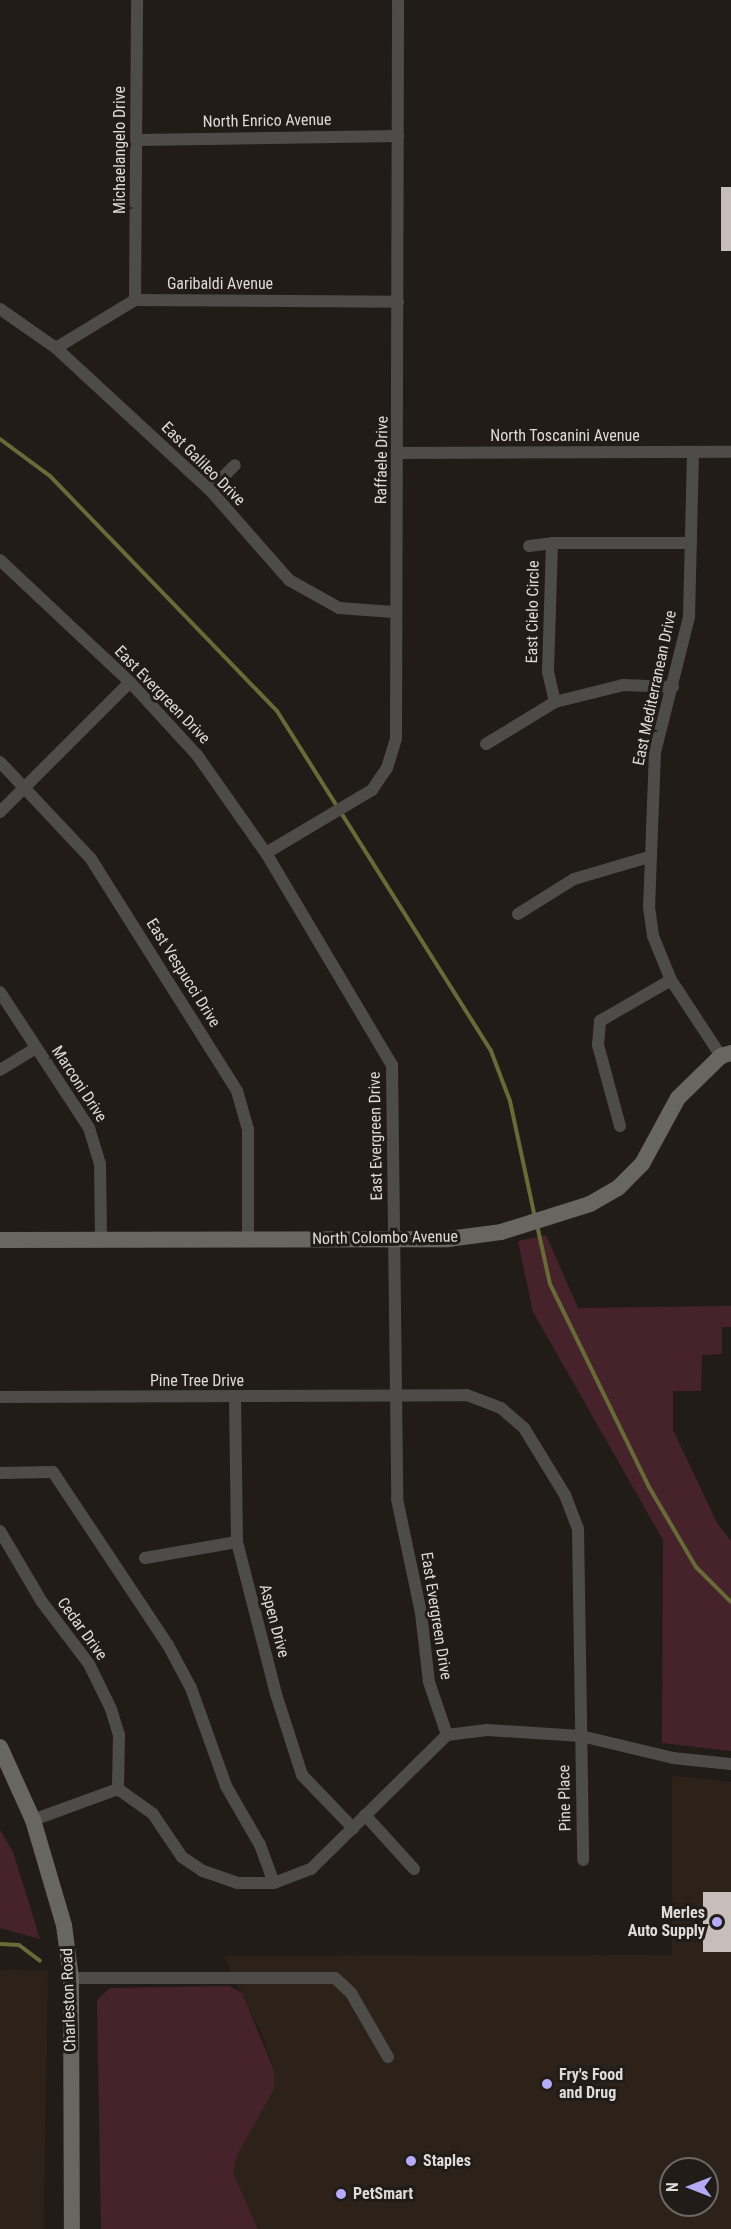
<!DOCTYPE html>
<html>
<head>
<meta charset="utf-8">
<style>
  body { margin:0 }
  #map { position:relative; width:731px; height:2229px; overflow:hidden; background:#221c18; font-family:"Roboto Condensed",sans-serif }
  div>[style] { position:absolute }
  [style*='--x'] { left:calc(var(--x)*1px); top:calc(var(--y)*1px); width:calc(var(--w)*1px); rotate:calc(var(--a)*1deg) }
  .built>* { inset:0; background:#2d221a; transform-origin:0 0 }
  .green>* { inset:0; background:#46232a }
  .stream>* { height:4px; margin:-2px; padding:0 2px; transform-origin:2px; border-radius:2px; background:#686a38 }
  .building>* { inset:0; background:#c7bdba; transform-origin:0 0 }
  .street>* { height:12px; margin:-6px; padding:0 6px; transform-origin:6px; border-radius:6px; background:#4e4c49 }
  .secondary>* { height:16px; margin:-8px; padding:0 8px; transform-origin:8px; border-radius:8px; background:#686661 }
  .dots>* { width:16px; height:16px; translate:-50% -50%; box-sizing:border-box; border:3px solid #221c18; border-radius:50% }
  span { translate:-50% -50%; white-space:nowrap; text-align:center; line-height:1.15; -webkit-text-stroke:6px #221c18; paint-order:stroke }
  .street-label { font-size:16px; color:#dfdbd8 }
  .poi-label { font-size:16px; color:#dfdbd8; font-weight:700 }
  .right { translate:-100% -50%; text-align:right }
  .left { translate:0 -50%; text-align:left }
  .north { position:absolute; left:659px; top:2157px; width:60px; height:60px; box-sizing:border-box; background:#221c18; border:2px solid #6e6865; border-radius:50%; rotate:270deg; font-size:16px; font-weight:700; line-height:24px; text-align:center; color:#dfdbd8 }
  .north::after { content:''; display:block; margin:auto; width:21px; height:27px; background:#b5acf8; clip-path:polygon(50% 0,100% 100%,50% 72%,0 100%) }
</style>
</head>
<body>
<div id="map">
  <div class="built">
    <div style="clip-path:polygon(evenodd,672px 1776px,731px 1782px,731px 2229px,258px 2229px,233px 2173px,237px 2156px,274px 2089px,274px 2070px,266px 2044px,224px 1956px,672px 1955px,672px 1776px,671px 2169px,707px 2169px,707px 2205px,671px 2205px,671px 2169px)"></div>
    <div style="left:0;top:1970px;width:48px;height:259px;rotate:1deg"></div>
  </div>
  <div class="green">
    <div style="clip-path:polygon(546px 1235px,578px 1308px,731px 1306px,731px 1327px,722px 1327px,722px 1354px,702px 1355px,701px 1391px,673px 1391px,673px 1430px,717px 1523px,731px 1541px,731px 1751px,662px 1743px,663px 1540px,533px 1312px,518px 1241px)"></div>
    <div style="clip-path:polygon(0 1830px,13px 1852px,40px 1939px,0 1928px)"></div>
    <div style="clip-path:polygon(229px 1986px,242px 1993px,274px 2070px,274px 2089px,237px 2156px,233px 2173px,258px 2229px,101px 2229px,97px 2000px,110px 1988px)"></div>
  </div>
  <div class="stream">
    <div style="--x:0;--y:439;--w:62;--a:36.5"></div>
    <div style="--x:50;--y:476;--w:327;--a:46"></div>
    <div style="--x:277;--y:711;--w:402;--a:57.8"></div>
    <div style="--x:491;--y:1051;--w:53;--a:69.2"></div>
    <div style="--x:510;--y:1101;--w:120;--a:77.9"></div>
    <div style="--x:537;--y:1225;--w:60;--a:77.6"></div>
    <div style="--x:550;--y:1284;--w:226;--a:64"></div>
    <div style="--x:649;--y:1487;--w:93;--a:59.6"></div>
    <div style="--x:696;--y:1567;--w:49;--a:45"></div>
    <div style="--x:0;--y:1944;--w:19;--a:3"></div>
    <div style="--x:19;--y:1945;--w:26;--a:37"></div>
  </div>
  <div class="building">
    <div style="left:731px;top:187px;width:64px;height:10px;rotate:90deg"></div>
    <div style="left:703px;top:1892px;width:28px;height:60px"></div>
  </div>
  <div class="street">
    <div style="--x:137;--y:140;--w:261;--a:-0.9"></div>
    <div style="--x:135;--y:300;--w:300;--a:-89.6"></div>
    <div style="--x:0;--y:309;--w:68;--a:34.9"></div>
    <div style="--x:56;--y:348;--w:209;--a:42.7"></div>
    <div style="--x:210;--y:490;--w:120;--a:48.7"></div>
    <div style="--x:289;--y:580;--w:57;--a:29.2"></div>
    <div style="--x:339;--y:608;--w:55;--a:4.2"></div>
    <div style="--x:56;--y:348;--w:92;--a:-31.3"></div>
    <div style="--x:135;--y:300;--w:263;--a:0.4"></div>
    <div style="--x:399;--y:453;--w:332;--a:-0.2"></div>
    <div style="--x:693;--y:453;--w:164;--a:91.4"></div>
    <div style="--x:689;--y:617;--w:139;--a:104.1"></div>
    <div style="--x:655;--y:752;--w:155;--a:92.2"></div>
    <div style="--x:649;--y:907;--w:29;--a:82"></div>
    <div style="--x:653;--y:936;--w:48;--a:67.8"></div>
    <div style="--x:671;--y:980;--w:91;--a:56.7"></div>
    <div style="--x:210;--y:490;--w:35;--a:-45"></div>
    <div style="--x:529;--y:546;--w:23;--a:-7"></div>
    <div style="--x:0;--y:560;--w:178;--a:43.2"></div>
    <div style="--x:130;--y:682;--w:99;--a:47.5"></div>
    <div style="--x:197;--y:755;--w:120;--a:54.9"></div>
    <div style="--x:266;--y:853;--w:247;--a:59.3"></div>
    <div style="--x:392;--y:1065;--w:434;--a:89.3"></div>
    <div style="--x:397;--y:1499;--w:116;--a:78.1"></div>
    <div style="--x:421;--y:1613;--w:69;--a:83.4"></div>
    <div style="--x:429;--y:1682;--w:56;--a:71.2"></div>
    <div style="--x:555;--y:702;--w:32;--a:-103"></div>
    <div style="--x:548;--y:671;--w:128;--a:-88.2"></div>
    <div style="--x:552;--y:543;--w:139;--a:0"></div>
    <div style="--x:486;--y:744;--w:81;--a:-31.3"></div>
    <div style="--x:555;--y:702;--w:70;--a:-14"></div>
    <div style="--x:623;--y:685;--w:50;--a:2.3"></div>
    <div style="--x:0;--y:762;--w:133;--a:46.8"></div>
    <div style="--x:91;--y:859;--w:274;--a:57.8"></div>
    <div style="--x:237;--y:1091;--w:40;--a:74"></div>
    <div style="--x:248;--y:1129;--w:110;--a:90"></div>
    <div style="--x:0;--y:812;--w:184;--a:-45"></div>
    <div style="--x:266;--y:853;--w:123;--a:-30.7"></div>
    <div style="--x:372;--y:790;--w:27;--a:-56"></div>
    <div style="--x:387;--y:768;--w:30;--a:-73"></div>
    <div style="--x:396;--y:739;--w:739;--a:-89.84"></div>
    <div style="--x:518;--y:914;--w:66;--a:-32"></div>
    <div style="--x:574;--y:879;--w:78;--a:-16.3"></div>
    <div style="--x:0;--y:992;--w:163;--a:56.8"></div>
    <div style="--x:89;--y:1128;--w:38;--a:73"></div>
    <div style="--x:100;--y:1164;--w:76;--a:89.2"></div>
    <div style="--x:0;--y:1070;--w:42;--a:-31.4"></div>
    <div style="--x:620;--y:1126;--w:84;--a:-105.2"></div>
    <div style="--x:598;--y:1045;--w:24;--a:-85"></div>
    <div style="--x:600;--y:1021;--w:82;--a:-30"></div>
    <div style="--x:0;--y:1397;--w:467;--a:-0.2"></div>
    <div style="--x:467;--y:1395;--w:36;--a:21"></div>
    <div style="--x:501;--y:1408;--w:30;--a:41"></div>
    <div style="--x:524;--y:1428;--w:79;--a:58.5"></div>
    <div style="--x:565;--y:1495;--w:36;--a:69"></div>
    <div style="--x:578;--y:1529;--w:331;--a:89.1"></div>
    <div style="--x:235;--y:1398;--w:144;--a:89.2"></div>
    <div style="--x:237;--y:1542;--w:157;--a:75.6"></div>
    <div style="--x:276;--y:1694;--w:85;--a:72.2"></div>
    <div style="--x:302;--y:1775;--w:74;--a:46.1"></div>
    <div style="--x:0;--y:1473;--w:53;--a:-1.1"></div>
    <div style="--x:53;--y:1472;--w:208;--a:56.4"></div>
    <div style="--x:168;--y:1645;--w:49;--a:61.9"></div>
    <div style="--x:191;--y:1688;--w:104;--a:70.3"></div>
    <div style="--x:226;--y:1786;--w:68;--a:60"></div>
    <div style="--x:260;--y:1845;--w:40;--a:69.8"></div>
    <div style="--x:0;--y:1531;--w:82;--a:59.4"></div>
    <div style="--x:42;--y:1602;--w:78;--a:52.8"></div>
    <div style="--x:89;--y:1664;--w:50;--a:63.9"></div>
    <div style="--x:111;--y:1709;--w:27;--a:73"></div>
    <div style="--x:119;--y:1735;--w:54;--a:91.1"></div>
    <div style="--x:145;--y:1558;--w:93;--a:-9.9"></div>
    <div style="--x:365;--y:1815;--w:73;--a:47.8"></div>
    <div style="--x:33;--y:1820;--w:90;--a:-20"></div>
    <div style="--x:118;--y:1789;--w:43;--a:35.5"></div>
    <div style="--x:153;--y:1814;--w:52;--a:56"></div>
    <div style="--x:182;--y:1857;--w:25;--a:34"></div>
    <div style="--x:203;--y:1871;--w:36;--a:19"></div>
    <div style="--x:237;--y:1883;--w:37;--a:0"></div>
    <div style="--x:274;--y:1883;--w:40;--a:-21"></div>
    <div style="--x:311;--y:1869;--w:191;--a:-44.6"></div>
    <div style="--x:447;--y:1735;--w:40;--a:-7.1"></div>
    <div style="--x:487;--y:1730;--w:94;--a:3.7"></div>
    <div style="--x:581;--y:1736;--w:95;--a:13.4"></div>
    <div style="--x:673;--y:1758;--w:58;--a:5.9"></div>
    <div style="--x:71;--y:1978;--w:264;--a:0"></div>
    <div style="--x:335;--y:1978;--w:22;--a:43"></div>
    <div style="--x:351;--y:1993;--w:74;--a:60"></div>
  </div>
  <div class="secondary">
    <div style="--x:0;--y:1240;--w:448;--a:-0.1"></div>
    <div style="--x:448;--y:1239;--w:53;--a:-7.5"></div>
    <div style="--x:501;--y:1232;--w:93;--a:-17.5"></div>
    <div style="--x:590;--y:1204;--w:32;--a:-30"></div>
    <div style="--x:618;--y:1188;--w:34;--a:-45"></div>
    <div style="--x:642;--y:1164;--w:75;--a:-61.4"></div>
    <div style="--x:678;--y:1098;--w:60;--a:-44.3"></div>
    <div style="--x:721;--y:1056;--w:10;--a:-17"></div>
    <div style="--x:0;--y:1747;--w:80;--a:65.7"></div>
    <div style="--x:33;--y:1820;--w:109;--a:73.6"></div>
    <div style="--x:64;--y:1925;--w:53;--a:82.5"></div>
    <div style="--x:71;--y:1978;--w:251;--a:89.8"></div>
  </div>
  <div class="dots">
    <div style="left:717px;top:1922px;background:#b5acf8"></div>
    <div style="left:547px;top:2084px;background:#b5acf8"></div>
    <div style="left:411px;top:2161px;background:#b5acf8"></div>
    <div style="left:341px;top:2194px;background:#b5acf8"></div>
  </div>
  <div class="street-label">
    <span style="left:267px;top:121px;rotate:-1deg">North Enrico Avenue</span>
    <span style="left:120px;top:150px;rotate:-90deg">Michaelangelo Drive</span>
    <span style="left:220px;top:284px">Garibaldi Avenue</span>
    <span style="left:565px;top:436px">North Toscanini Avenue</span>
    <span style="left:382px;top:460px;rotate:-89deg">Raffaele Drive</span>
    <span style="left:203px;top:464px;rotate:45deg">East Galileo Drive</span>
    <span style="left:533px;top:612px;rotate:-89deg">East Cielo Circle</span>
    <span style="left:655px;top:688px;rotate:-78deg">East Mediterranean Drive</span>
    <span style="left:162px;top:695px;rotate:46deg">East Evergreen Drive</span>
    <span style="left:183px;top:973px;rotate:58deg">East Vespucci Drive</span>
    <span style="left:79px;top:1084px;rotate:57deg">Marconi Drive</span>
    <span style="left:376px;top:1136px;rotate:-91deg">East Evergreen Drive</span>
    <span style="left:385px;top:1238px;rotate:-1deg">North Colombo Avenue</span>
    <span style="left:197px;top:1381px">Pine Tree Drive</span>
    <span style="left:436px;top:1616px;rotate:81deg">East Evergreen Drive</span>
    <span style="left:274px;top:1621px;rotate:75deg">Aspen Drive</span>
    <span style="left:82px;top:1629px;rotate:54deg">Cedar Drive</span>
    <span style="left:565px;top:1798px;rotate:-91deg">Pine Place</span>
    <span style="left:69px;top:2000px;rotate:-92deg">Charleston Road</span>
  </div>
  <div class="poi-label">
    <span class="right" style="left:705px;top:1922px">Merles<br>Auto Supply</span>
    <span class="left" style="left:559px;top:2084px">Fry's Food<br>and Drug</span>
    <span class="left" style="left:423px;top:2161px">Staples</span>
    <span class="left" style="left:353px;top:2194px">PetSmart</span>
  </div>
  <div class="north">N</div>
</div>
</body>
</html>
